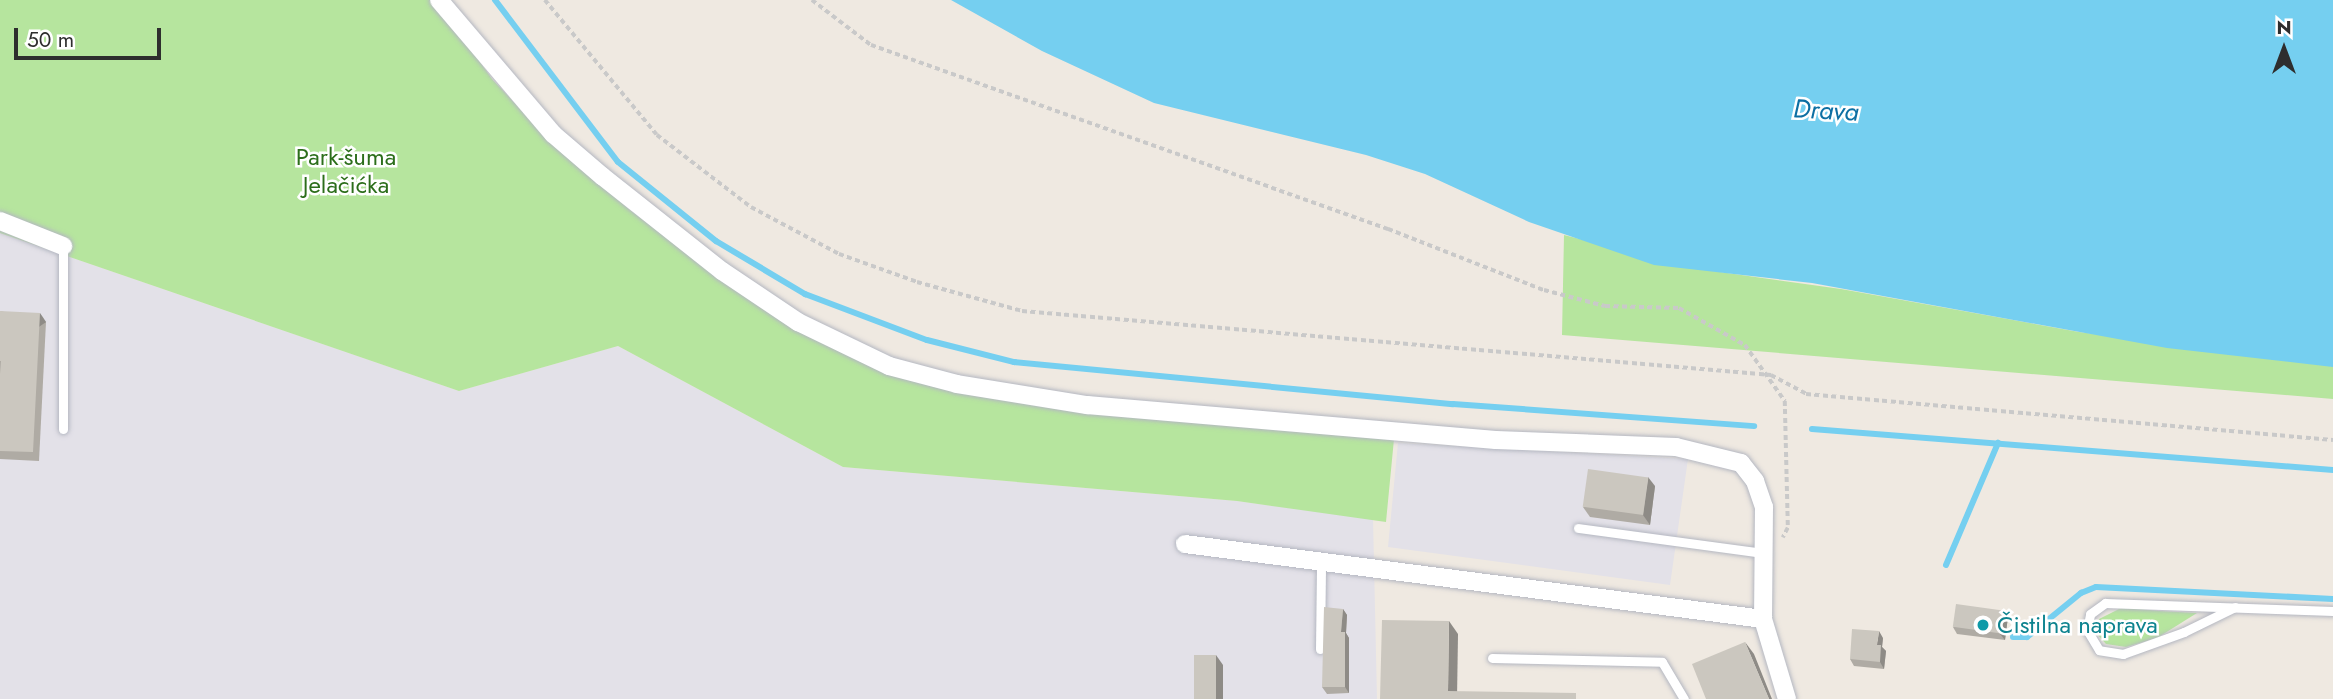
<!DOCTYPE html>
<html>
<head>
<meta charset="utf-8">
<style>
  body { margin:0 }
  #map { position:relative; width:2333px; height:699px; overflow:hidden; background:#efe9e1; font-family:Jost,sans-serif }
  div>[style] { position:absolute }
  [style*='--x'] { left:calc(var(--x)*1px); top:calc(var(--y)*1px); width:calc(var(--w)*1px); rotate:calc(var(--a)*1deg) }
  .industrial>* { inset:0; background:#e3e1e8 }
  .green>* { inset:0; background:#b6e59e }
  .water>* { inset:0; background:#75cff0 }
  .stream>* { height:6px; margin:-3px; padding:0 3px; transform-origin:3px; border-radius:3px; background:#75cff0 }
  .path>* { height:3.5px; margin-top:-1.75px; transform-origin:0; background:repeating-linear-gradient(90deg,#c9c9c9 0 5px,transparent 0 8.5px) }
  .roads { filter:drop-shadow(0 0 2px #b4b7c1) drop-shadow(0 0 2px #b4b7c1) }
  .lane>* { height:9px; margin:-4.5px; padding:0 4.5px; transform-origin:4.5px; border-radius:4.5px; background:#fff }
  .street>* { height:18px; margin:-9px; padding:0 9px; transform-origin:9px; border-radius:9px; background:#fff }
  .wall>* { inset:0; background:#afaba4 }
  .shaded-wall>* { inset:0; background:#8e8b86; transform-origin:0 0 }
  .building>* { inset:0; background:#cbc7bf; transform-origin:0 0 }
  .dots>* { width:19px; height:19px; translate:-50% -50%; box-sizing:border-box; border:4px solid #fff; border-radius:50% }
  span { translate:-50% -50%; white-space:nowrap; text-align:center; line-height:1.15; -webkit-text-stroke:5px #fff; paint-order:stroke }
  .park-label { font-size:24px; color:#2c6e1b }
  .culture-label { font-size:24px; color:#0d838f }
  .left { translate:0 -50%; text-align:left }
  .water-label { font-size:26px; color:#0d6fa3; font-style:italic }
  .north { position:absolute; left:2249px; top:14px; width:70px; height:70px; -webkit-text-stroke:5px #fff; paint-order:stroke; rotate:0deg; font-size:19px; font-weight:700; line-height:28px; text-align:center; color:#2e2e2e }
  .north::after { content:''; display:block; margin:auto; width:24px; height:32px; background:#2e2e2e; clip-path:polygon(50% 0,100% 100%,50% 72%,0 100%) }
  .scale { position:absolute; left:14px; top:28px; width:147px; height:32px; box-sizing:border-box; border:4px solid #2e2e2e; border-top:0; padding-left:9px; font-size:21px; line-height:24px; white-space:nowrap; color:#2e2e2e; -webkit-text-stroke:5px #fff; paint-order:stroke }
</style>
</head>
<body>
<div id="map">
  <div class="industrial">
    <div style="clip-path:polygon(0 233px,459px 391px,618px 346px,843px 467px,1237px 501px,1373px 519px,1377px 699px,0 699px)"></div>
    <div style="clip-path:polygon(1398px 443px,1688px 459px,1670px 585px,1388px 547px)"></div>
  </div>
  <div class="green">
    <div style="clip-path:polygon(0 0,436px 0,492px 79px,557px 148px,630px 210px,711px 271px,893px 373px,1394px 439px,1386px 522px,1237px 501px,843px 467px,618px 346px,459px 391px,0 233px)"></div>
    <div style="clip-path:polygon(1564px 235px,1699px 269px,1841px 289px,2079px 332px,2333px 364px,2333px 399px,1562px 335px)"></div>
    <div style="clip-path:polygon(2123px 607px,2159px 611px,2197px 613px,2157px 638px,2126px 647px,2106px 644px,2097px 634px,2099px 619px)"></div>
  </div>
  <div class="water">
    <div style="clip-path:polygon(951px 0,2333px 0,2333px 367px,2167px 348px,1812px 283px,1654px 265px,1529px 222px,1425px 174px,1366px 155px,1154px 103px,1042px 51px)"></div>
  </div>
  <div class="stream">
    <div style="--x:495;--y:0;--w:203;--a:52.8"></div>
    <div style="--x:618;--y:162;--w:126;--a:38.9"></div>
    <div style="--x:716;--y:241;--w:104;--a:30.8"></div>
    <div style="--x:805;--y:294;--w:130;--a:20.7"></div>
    <div style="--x:927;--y:340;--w:90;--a:14.2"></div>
    <div style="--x:1014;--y:362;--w:441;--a:5.5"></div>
    <div style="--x:1453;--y:404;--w:302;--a:4.2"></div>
    <div style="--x:1812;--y:429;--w:523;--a:4.5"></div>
    <div style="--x:1946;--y:565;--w:133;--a:-66.9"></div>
    <div style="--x:2013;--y:637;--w:14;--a:0"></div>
    <div style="--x:2027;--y:637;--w:70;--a:-39.2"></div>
    <div style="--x:2081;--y:593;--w:16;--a:-22"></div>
    <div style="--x:2096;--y:587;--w:237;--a:2.9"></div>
  </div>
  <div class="path">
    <div style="--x:545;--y:0;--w:175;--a:50.3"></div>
    <div style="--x:657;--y:135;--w:118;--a:37.5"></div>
    <div style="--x:751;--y:207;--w:100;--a:28.1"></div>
    <div style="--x:839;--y:254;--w:83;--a:19.7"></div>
    <div style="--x:917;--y:282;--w:109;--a:15.4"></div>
    <div style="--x:1022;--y:311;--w:752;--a:4.88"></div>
    <div style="--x:1771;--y:375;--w:40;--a:28"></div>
    <div style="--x:1806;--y:394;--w:529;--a:4.99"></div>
    <div style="--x:812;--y:0;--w:74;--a:37.3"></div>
    <div style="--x:871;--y:45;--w:549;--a:19.59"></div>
    <div style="--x:1388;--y:229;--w:168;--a:21.4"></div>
    <div style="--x:1544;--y:290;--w:63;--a:14.7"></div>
    <div style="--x:1605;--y:306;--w:74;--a:1.5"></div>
    <div style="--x:1679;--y:308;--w:76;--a:29.3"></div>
    <div style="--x:1745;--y:345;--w:69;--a:54.5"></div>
    <div style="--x:1785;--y:401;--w:127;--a:88.6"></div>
    <div style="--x:1788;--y:528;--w:11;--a:117"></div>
  </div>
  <div class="roads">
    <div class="lane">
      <div style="--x:63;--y:429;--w:183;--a:-90"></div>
      <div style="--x:1578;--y:528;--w:188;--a:7.7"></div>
      <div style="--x:2235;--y:607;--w:57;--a:153.9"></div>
      <div style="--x:2184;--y:632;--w:65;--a:160.2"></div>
      <div style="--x:2123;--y:654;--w:24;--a:-171"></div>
      <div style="--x:2099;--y:650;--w:23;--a:-121"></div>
      <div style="--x:2087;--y:630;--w:16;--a:-79"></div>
      <div style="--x:2090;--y:614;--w:19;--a:-36"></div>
      <div style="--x:2105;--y:603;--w:228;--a:2"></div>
      <div style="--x:1320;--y:649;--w:88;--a:-89.3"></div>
      <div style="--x:1492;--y:658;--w:170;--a:1.3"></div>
      <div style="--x:1662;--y:662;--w:43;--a:59.3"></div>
    </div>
    <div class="street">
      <div style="--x:439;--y:0;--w:176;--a:49.6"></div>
      <div style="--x:553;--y:134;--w:65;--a:40.6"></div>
      <div style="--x:602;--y:176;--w:153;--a:38.4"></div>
      <div style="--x:722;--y:271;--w:92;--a:33.9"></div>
      <div style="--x:798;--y:322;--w:101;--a:25.8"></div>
      <div style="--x:889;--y:366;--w:70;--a:14.8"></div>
      <div style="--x:957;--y:384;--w:132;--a:9.2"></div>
      <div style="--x:1087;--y:405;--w:410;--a:4.9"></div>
      <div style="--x:1496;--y:440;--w:180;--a:2.2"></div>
      <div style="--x:1676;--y:447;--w:67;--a:13.8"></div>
      <div style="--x:1741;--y:463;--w:23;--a:52"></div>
      <div style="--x:1755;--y:481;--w:28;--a:71"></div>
      <div style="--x:1764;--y:507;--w:112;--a:90.5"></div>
      <div style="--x:1763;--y:619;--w:84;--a:73.3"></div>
      <div style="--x:0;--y:221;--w:68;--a:21.6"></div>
      <div style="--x:1185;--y:544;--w:583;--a:7.39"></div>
    </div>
  </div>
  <div class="wall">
    <div style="clip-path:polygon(0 311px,46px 322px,39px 461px,0 459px)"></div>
    <div style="clip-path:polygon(1655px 486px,1650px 525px,1590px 517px,1583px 507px)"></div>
    <div style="clip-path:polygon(1343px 609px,1347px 615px,1346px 633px,1349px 638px,1349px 693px,1327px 694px,1322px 687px)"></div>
    <div style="clip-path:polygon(2004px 611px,2008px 617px,2005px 640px,1957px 634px,1953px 627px)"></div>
    <div style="clip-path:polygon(1883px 638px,1882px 647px,1886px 651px,1884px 669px,1854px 666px,1850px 659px)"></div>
  </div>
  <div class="shaded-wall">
    <div style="left:40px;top:313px;width:11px;height:139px;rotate:56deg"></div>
    <div style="clip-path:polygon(1648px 477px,1655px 486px,1650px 525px,1643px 515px)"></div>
    <div style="clip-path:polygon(1343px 609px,1347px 615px,1346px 633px,1349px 638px,1349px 693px,1345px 687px,1341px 632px)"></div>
    <div style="clip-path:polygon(2004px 611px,2008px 617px,2005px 640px,2000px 634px)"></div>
    <div style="clip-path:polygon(1449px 621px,1458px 634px,1457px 699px,1448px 691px)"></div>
    <div style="clip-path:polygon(1879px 631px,1883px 638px,1882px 647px,1886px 651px,1884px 669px,1880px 662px,1877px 645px)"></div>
    <div style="clip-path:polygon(1745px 642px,1754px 654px,1772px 699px,1769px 699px)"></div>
    <div style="clip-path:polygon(1216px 655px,1223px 665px,1223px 699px,1216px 699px)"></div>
  </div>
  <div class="building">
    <div style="clip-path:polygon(0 311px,40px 313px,33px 452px,0 451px,0 374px,1px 361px,0 361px)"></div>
    <div style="left:1588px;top:469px;width:61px;height:38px;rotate:8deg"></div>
    <div style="left:1956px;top:604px;width:49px;height:23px;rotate:8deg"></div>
    <div style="clip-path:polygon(1324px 607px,1343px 609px,1341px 632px,1345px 632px,1345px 687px,1322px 687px)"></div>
    <div style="clip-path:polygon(1382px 620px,1449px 621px,1448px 691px,1576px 693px,1576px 699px,1380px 699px)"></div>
    <div style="clip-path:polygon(1852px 629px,1879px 631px,1877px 645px,1881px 645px,1880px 662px,1850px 659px)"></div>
    <div style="clip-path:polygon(1745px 642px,1769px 699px,1706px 699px,1692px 664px)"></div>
    <div style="left:1194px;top:655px;width:22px;height:44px"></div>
  </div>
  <div class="dots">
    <div style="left:1983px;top:625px;background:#0f9aa8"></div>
  </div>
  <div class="park-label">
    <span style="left:346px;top:171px">Park-šuma<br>Jelačićka</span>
  </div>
  <div class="culture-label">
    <span class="left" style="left:1997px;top:625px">Čistilna naprava</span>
  </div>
  <div class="water-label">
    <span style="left:1826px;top:111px;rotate:3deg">Drava</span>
  </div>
  <div class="north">N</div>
  <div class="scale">50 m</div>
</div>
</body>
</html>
